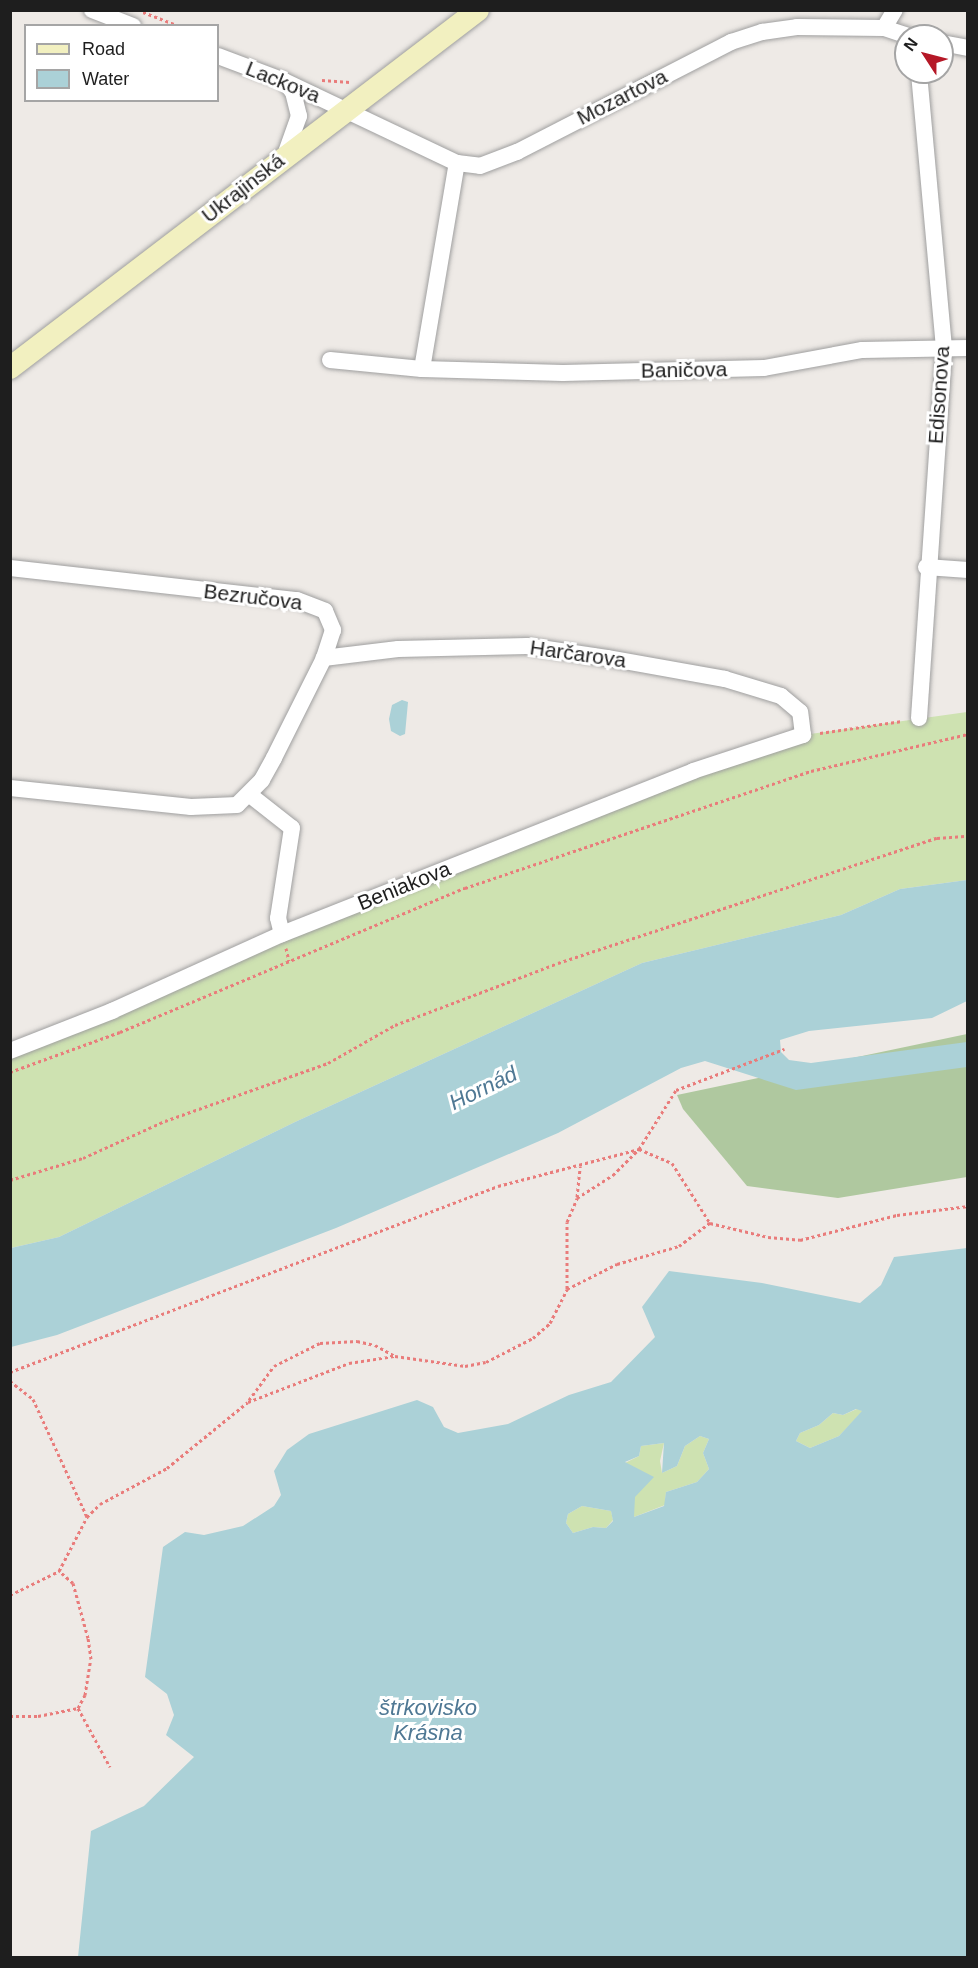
<!DOCTYPE html>
<html>
<head>
<meta charset="utf-8">
<style>
  body { margin:0 }
  #map { position:relative; width:978px; height:1968px; overflow:hidden; background:#eeeae6; font-family:Arial,sans-serif }
  div>[style] { position:absolute }
  [style*='--x'] { left:calc(var(--x)*1px); top:calc(var(--y)*1px); width:calc(var(--w)*1px); rotate:calc(var(--a)*1deg) }
  .grass>* { inset:0; background:#cee2b1 }
  .forest>* { inset:0; background:#afc89f }
  .water>* { inset:0; background:#abd1d7 }
  .path>* { height:3px; margin-top:-1.5px; transform-origin:0; background:repeating-linear-gradient(90deg,#e97c7b 0 3px,transparent 0 6px) }
  .roads { filter:drop-shadow(0 0 2px #9f9f9f) drop-shadow(0 0 2px #9f9f9f) }
  .minor>* { height:16px; margin:-8px; padding:0 8px; transform-origin:8px; border-radius:8px; background:#fff }
  .secondary>* { height:22px; margin:-11px; padding:0 11px; transform-origin:11px; border-radius:11px; background:#f2f0c0 }
  span { translate:-50% -50%; white-space:nowrap; text-align:center; line-height:1.15; -webkit-text-stroke:6px #fff; paint-order:stroke }
  .street-label { font-size:21px; color:#1e1e1e }
  .water-label { font-size:22px; color:#4f7894; font-style:italic }
  .frame { position:absolute; inset:0; border:12px solid #1e1e1e; pointer-events:none }
  .legend { position:absolute; left:24px; top:24px; width:195px; height:78px; box-sizing:border-box; background:#fff; border:2px solid #a5a5a5; margin:0; padding:8px 10px; list-style:none; font-size:18px; color:#1e1e1e }
  .legend li { display:flex; align-items:center; gap:12px; height:30px }
  .legend b { width:30px; border:2px solid #a5a5a5 }
  .north { position:absolute; left:894px; top:24px; width:60px; height:60px; box-sizing:border-box; background:#fff; border:2px solid #a5a5a5; border-radius:50%; rotate:306deg; font-size:16px; font-weight:700; line-height:24px; text-align:center; color:#1e1e1e }
  .north::after { content:''; display:block; margin:auto; width:21px; height:27px; background:#b51827; clip-path:polygon(50% 0,100% 100%,50% 72%,0 100%) }
</style>
</head>
<body>
<div id="map">
  <div class="grass">
    <div style="clip-path:polygon(967px 712px,967px 880px,900px 889px,841px 915px,642px 963px,295px 1122px,59px 1237px,11px 1248px,11px 1051px,282px 934px,803px 735px)"></div>
    <div style="clip-path:polygon(857px 1409px,863px 1411px,839px 1436px,810px 1448px,796px 1441px,800px 1433px,819px 1425px,833px 1413px,843px 1415px)"></div>
    <div style="clip-path:polygon(700px 1436px,709px 1439px,703px 1453px,709px 1469px,697px 1482px,666px 1492px,665px 1505px,634px 1517px,634px 1497px,625px 1463px,639px 1456px,641px 1446px,664px 1443px,660px 1461px,662px 1473px,677px 1466px,685px 1446px)"></div>
    <div style="clip-path:polygon(582px 1506px,611px 1511px,613px 1520px,606px 1528px,593px 1527px,573px 1533px,566px 1523px,568px 1514px)"></div>
  </div>
  <div class="forest">
    <div style="clip-path:polygon(967px 1034px,967px 1177px,838px 1198px,747px 1186px,683px 1109px,677px 1095px)"></div>
  </div>
  <div class="water">
    <div style="clip-path:polygon(402px 700px,408px 702px,405px 734px,400px 736px,391px 731px,389px 719px,392px 705px)"></div>
    <div style="clip-path:polygon(967px 880px,967px 1001px,932px 1018px,809px 1031px,780px 1040px,781px 1052px,789px 1060px,811px 1063px,967px 1042px,967px 1067px,796px 1090px,705px 1061px,681px 1068px,558px 1133px,336px 1228px,57px 1335px,11px 1347px,11px 1248px,59px 1237px,295px 1122px,642px 963px,841px 915px,900px 889px)"></div>
    <div style="clip-path:polygon(evenodd,967px 1248px,967px 1957px,78px 1957px,91px 1831px,144px 1806px,194px 1757px,166px 1735px,174px 1715px,167px 1694px,145px 1677px,163px 1547px,185px 1532px,204px 1535px,243px 1526px,274px 1506px,281px 1495px,274px 1471px,287px 1450px,309px 1434px,417px 1400px,433px 1407px,444px 1427px,458px 1433px,508px 1424px,569px 1395px,611px 1382px,655px 1337px,642px 1307px,669px 1271px,762px 1283px,860px 1303px,881px 1285px,894px 1257px,967px 1248px,856px 1409px,862px 1411px,839px 1436px,810px 1448px,796px 1441px,800px 1433px,819px 1425px,833px 1413px,843px 1415px,856px 1409px,967px 1248px,700px 1436px,709px 1439px,703px 1453px,709px 1469px,697px 1482px,666px 1492px,664px 1506px,634px 1517px,635px 1497px,654px 1477px,625px 1462px,639px 1456px,641px 1446px,664px 1443px,662px 1473px,677px 1466px,685px 1446px,700px 1436px,967px 1248px,582px 1506px,611px 1511px,613px 1521px,606px 1528px,593px 1527px,573px 1533px,566px 1523px,568px 1514px,582px 1506px)"></div>
  </div>
  <div class="path">
    <div style="--x:143;--y:12;--w:40;--a:21"></div>
    <div style="--x:322;--y:80;--w:28;--a:4"></div>
    <div style="--x:820;--y:733;--w:83;--a:-8.3"></div>
    <div style="--x:286;--y:948;--w:13;--a:77"></div>
    <div style="--x:10;--y:1072;--w:117;--a:-20"></div>
    <div style="--x:120;--y:1032;--w:374;--a:-22.7"></div>
    <div style="--x:465;--y:888;--w:365;--a:-18.7"></div>
    <div style="--x:811;--y:771;--w:161;--a:-13.3"></div>
    <div style="--x:10;--y:1180;--w:76;--a:-16.8"></div>
    <div style="--x:83;--y:1158;--w:90;--a:-24.3"></div>
    <div style="--x:165;--y:1121;--w:173;--a:-19.6"></div>
    <div style="--x:328;--y:1063;--w:77;--a:-29.6"></div>
    <div style="--x:395;--y:1025;--w:174;--a:-20.8"></div>
    <div style="--x:558;--y:963;--w:399;--a:-18.3"></div>
    <div style="--x:937;--y:838;--w:31;--a:-4"></div>
    <div style="--x:577;--y:1197;--w:31;--a:-84"></div>
    <div style="--x:567;--y:1289;--w:56;--a:-26.6"></div>
    <div style="--x:617;--y:1264;--w:65;--a:-16.2"></div>
    <div style="--x:679;--y:1246;--w:39;--a:-37"></div>
    <div style="--x:10;--y:1372;--w:522;--a:-20.86"></div>
    <div style="--x:498;--y:1186;--w:146;--a:-14.7"></div>
    <div style="--x:639;--y:1149;--w:36;--a:23"></div>
    <div style="--x:672;--y:1163;--w:71;--a:57.7"></div>
    <div style="--x:710;--y:1223;--w:60;--a:13.6"></div>
    <div style="--x:768;--y:1237;--w:32;--a:5"></div>
    <div style="--x:800;--y:1240;--w:100;--a:-14.5"></div>
    <div style="--x:897;--y:1215;--w:72;--a:-7.2"></div>
    <div style="--x:10;--y:1381;--w:29;--a:38"></div>
    <div style="--x:33;--y:1399;--w:130;--a:65.4"></div>
    <div style="--x:249;--y:1400;--w:42;--a:-53.7"></div>
    <div style="--x:274;--y:1366;--w:51;--a:-26.6"></div>
    <div style="--x:320;--y:1343;--w:37;--a:-3"></div>
    <div style="--x:357;--y:1341;--w:18;--a:13"></div>
    <div style="--x:375;--y:1345;--w:23;--a:29"></div>
    <div style="--x:10;--y:1595;--w:55;--a:-26.1"></div>
    <div style="--x:59;--y:1571;--w:61;--a:-62.6"></div>
    <div style="--x:87;--y:1517;--w:18;--a:-45"></div>
    <div style="--x:100;--y:1504;--w:76;--a:-28.2"></div>
    <div style="--x:167;--y:1468;--w:104;--a:-39.2"></div>
    <div style="--x:248;--y:1402;--w:108;--a:-21.1"></div>
    <div style="--x:349;--y:1363;--w:47;--a:-8.7"></div>
    <div style="--x:395;--y:1356;--w:71;--a:8.1"></div>
    <div style="--x:465;--y:1366;--w:21;--a:-11"></div>
    <div style="--x:486;--y:1362;--w:53;--a:-27.1"></div>
    <div style="--x:533;--y:1338;--w:23;--a:-41"></div>
    <div style="--x:550;--y:1323;--w:38;--a:-63"></div>
    <div style="--x:567;--y:1289;--w:67;--a:-90"></div>
    <div style="--x:567;--y:1222;--w:26;--a:-67"></div>
    <div style="--x:577;--y:1198;--w:43;--a:-32.6"></div>
    <div style="--x:613;--y:1175;--w:37;--a:-45"></div>
    <div style="--x:639;--y:1149;--w:70;--a:-57.9"></div>
    <div style="--x:676;--y:1090;--w:116;--a:-20.8"></div>
    <div style="--x:78;--y:1708;--w:67;--a:61.5"></div>
    <div style="--x:10;--y:1716;--w:28;--a:0"></div>
    <div style="--x:38;--y:1716;--w:41;--a:-11.3"></div>
    <div style="--x:78;--y:1708;--w:15;--a:-62"></div>
    <div style="--x:85;--y:1695;--w:36;--a:-81"></div>
    <div style="--x:91;--y:1659;--w:21;--a:-98"></div>
    <div style="--x:88;--y:1638;--w:57;--a:-105.3"></div>
    <div style="--x:73;--y:1583;--w:18;--a:-139"></div>
  </div>
  <div class="roads">
    <div class="minor">
      <div style="--x:92;--y:10;--w:44;--a:21.3"></div>
      <div style="--x:884;--y:28;--w:21;--a:-59"></div>
      <div style="--x:942;--y:43;--w:26;--a:11"></div>
      <div style="--x:218;--y:56;--w:68;--a:20.6"></div>
      <div style="--x:282;--y:80;--w:194;--a:25.4"></div>
      <div style="--x:457;--y:163;--w:23;--a:7"></div>
      <div style="--x:480;--y:166;--w:40;--a:-21"></div>
      <div style="--x:517;--y:152;--w:241;--a:-27.2"></div>
      <div style="--x:731;--y:42;--w:33;--a:-18"></div>
      <div style="--x:762;--y:32;--w:35;--a:-8"></div>
      <div style="--x:797;--y:27;--w:87;--a:0.7"></div>
      <div style="--x:884;--y:28;--w:26;--a:18"></div>
      <div style="--x:283;--y:80;--w:16;--a:50"></div>
      <div style="--x:293;--y:92;--w:25;--a:76"></div>
      <div style="--x:299;--y:116;--w:41;--a:109.7"></div>
      <div style="--x:330;--y:360;--w:92;--a:5.6"></div>
      <div style="--x:422;--y:369;--w:141;--a:1.6"></div>
      <div style="--x:563;--y:373;--w:201;--a:-1.4"></div>
      <div style="--x:764;--y:368;--w:100;--a:-10.4"></div>
      <div style="--x:862;--y:350;--w:106;--a:-1.1"></div>
      <div style="--x:422;--y:369;--w:209;--a:-80.4"></div>
      <div style="--x:926;--y:567;--w:42;--a:4.1"></div>
      <div style="--x:10;--y:568;--w:289;--a:6.4"></div>
      <div style="--x:297;--y:600;--w:30;--a:21"></div>
      <div style="--x:325;--y:611;--w:21;--a:67"></div>
      <div style="--x:333;--y:630;--w:29;--a:108"></div>
      <div style="--x:324;--y:658;--w:112;--a:116.6"></div>
      <div style="--x:274;--y:758;--w:25;--a:119"></div>
      <div style="--x:262;--y:780;--w:35;--a:135"></div>
      <div style="--x:237;--y:805;--w:46;--a:177.5"></div>
      <div style="--x:191;--y:807;--w:182;--a:-174"></div>
      <div style="--x:919;--y:718;--w:371;--a:-86.1"></div>
      <div style="--x:944;--y:348;--w:277;--a:-95.2"></div>
      <div style="--x:250;--y:795;--w:53;--a:38.2"></div>
      <div style="--x:292;--y:828;--w:91;--a:98.8"></div>
      <div style="--x:278;--y:918;--w:16;--a:76"></div>
      <div style="--x:10;--y:1051;--w:110;--a:-21.4"></div>
      <div style="--x:112;--y:1011;--w:187;--a:-24.4"></div>
      <div style="--x:282;--y:934;--w:442;--a:-21.6"></div>
      <div style="--x:693;--y:771;--w:116;--a:-18.1"></div>
      <div style="--x:803;--y:735;--w:23;--a:-97"></div>
      <div style="--x:800;--y:712;--w:25;--a:-140"></div>
      <div style="--x:781;--y:696;--w:59;--a:-163.1"></div>
      <div style="--x:725;--y:679;--w:120;--a:-169.9"></div>
      <div style="--x:607;--y:658;--w:81;--a:-171.5"></div>
      <div style="--x:527;--y:646;--w:129;--a:178.7"></div>
      <div style="--x:398;--y:649;--w:75;--a:173.1"></div>
    </div>
    <div class="secondary">
      <div style="--x:10;--y:368;--w:589;--a:-37.41"></div>
    </div>
  </div>
  <div class="street-label">
    <span style="left:283px;top:82px;rotate:22deg">Lackova</span>
    <span style="left:622px;top:97px;rotate:-27deg">Mozartova</span>
    <span style="left:243px;top:188px;rotate:-38deg">Ukrajinská</span>
    <span style="left:684px;top:370px;rotate:-1deg">Baničova</span>
    <span style="left:939px;top:395px;rotate:-86deg">Edisonova</span>
    <span style="left:253px;top:597px;rotate:7deg">Bezručova</span>
    <span style="left:578px;top:654px;rotate:8deg">Harčarova</span>
    <span style="left:404px;top:886px;rotate:-22deg">Beniakova</span>
  </div>
  <div class="water-label">
    <span style="left:483px;top:1088px;rotate:-26deg">Hornád</span>
    <span style="left:428px;top:1720px">štrkovisko<br>Krásna</span>
  </div>
  <div class="frame"></div>
  <ul class="legend">
  <li><b style="height:8px;background:#f2f0c0"></b>Road</li>
  <li><b style="height:16px;background:#abd1d7"></b>Water</li>
  </ul>
  <div class="north">N</div>
</div>
</body>
</html>
